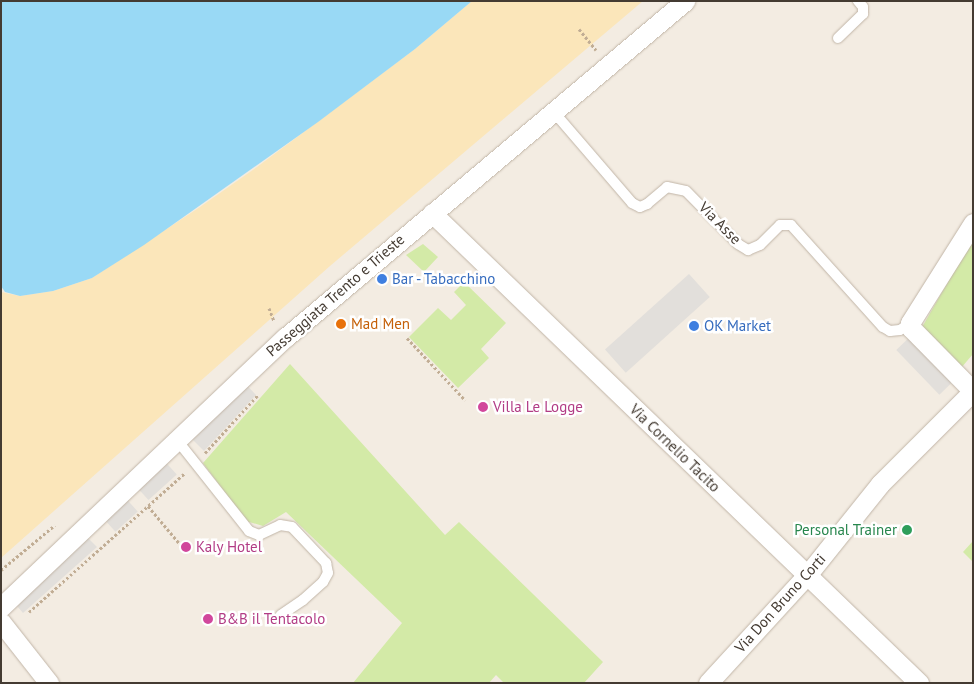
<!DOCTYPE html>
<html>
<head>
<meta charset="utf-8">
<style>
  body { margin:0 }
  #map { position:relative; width:974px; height:684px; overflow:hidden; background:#f3ece2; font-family:"PT Sans",sans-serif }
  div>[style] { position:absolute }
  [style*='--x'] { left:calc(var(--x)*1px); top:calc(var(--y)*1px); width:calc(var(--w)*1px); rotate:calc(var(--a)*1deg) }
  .green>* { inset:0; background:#d3eaa7 }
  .sand>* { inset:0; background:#fbe6ba }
  .parking>* { inset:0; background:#e2dfdb; transform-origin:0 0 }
  .water>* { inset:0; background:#99d9f5 }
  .path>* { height:3px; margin-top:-1.5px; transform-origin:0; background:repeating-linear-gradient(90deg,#c1ad94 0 2.5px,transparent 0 5px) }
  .roads { filter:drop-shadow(0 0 1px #c1b5a7) drop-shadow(0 0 1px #c1b5a7) }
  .lane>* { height:10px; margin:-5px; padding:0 5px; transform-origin:5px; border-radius:5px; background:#fff }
  .street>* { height:19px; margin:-9.5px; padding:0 9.5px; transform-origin:9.5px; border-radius:9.5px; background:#fff }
  .dots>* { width:14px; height:14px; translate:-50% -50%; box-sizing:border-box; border:2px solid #fff; border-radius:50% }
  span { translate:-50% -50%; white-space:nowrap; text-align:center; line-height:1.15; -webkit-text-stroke:5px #fff; paint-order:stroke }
  .street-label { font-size:15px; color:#443b32 }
  .shop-label { font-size:15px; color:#366cbe }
  .left { translate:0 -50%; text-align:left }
  .food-label { font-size:15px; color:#c56008 }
  .hotel-label { font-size:15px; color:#b23c85 }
  .leisure-label { font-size:15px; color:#27864d }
  .right { translate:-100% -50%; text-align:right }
  .frame { position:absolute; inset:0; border:2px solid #443b32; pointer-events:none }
</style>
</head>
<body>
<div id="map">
  <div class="green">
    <div style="clip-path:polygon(973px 238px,973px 354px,961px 368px,921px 329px)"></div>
    <div style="clip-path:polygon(423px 244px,438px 257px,424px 272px,406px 255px)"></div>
    <div style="clip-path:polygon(464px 282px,506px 323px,481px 349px,489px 358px,458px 388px,409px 337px,438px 308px,451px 320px,466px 305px,454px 292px)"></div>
    <div style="clip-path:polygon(290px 364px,445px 535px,459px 522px,603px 662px,584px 683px,504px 683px,496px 675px,489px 683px,353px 683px,402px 623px,286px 512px,263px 526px,246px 521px,203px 463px)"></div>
    <div style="clip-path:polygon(973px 541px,973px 562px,963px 552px)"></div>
  </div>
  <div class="sand">
    <div style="clip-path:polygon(472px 1px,643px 1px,330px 266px,1px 558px,1px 292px,20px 296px,53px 291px,92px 278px,200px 207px,257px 167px,415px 49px)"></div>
  </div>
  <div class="parking">
    <div style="left:689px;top:274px;width:31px;height:113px;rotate:48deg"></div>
    <div style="left:915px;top:332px;width:62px;height:26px;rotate:46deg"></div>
    <div style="clip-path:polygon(241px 379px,256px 395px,204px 451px,185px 432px)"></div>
    <div style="left:160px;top:456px;width:25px;height:38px;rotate:48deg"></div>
    <div style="left:121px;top:493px;width:25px;height:30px;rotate:48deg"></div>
    <div style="clip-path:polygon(81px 531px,97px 547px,23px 613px,11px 599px)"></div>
  </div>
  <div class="water">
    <div style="clip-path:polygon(1px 1px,472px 1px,415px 49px,318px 122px,144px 245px,92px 278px,53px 291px,20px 296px,5px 292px,1px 286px)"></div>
  </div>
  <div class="path">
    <div style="--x:579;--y:29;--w:27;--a:51"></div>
    <div style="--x:269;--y:308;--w:14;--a:69"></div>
    <div style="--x:407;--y:338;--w:85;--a:46.9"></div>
    <div style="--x:205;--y:453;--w:79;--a:-47.6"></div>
    <div style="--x:148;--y:506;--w:48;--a:50"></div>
    <div style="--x:1;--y:570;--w:70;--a:-39.8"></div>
    <div style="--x:29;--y:612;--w:209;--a:-41.7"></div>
  </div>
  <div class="roads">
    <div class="lane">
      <div style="--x:838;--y:38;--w:35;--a:-44"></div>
      <div style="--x:863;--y:14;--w:7;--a:-90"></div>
      <div style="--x:863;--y:7;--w:8;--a:-130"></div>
      <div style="--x:553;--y:111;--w:121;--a:49.3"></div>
      <div style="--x:632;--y:203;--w:9;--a:27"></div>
      <div style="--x:640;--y:207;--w:8;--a:-23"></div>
      <div style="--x:647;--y:204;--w:26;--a:-40"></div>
      <div style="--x:667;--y:187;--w:19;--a:12"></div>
      <div style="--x:686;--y:191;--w:74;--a:45.5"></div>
      <div style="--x:738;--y:244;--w:12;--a:31"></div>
      <div style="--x:748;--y:250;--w:13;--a:-23"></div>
      <div style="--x:760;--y:245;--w:28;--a:-45"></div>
      <div style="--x:780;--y:225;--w:11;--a:0"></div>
      <div style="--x:791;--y:225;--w:137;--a:48"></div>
      <div style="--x:883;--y:327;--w:8;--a:30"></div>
      <div style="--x:890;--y:331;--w:10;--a:-6"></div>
      <div style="--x:900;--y:330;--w:12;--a:-35"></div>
      <div style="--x:177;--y:440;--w:116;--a:51.6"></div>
      <div style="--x:249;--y:531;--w:11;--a:22"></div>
      <div style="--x:259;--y:535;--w:23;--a:-25"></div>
      <div style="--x:280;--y:525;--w:12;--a:9"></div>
      <div style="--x:292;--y:527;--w:50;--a:46.6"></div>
      <div style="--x:326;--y:563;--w:10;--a:79"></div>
      <div style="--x:328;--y:573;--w:10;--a:119"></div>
      <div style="--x:323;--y:582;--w:27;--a:138"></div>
      <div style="--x:303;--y:600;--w:27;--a:146"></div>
    </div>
    <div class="street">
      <div style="--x:432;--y:213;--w:677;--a:43.98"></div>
      <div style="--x:973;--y:223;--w:118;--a:122.2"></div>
      <div style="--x:910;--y:323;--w:5;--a:79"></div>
      <div style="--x:911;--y:328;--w:88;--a:45.5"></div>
      <div style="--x:1;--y:607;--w:393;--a:-43.5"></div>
      <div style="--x:286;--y:337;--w:522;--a:-40.1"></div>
      <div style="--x:1;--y:622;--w:78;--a:51.8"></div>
      <div style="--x:708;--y:683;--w:148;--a:-47.5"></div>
      <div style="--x:808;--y:574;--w:115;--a:-51.3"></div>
      <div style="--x:880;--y:484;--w:132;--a:-45"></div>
    </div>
  </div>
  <div class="dots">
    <div style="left:382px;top:279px;background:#3f7fe0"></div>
    <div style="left:341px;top:324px;background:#e8710a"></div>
    <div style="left:694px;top:326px;background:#3f7fe0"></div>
    <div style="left:483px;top:407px;background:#d1479c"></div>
    <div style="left:907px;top:530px;background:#2e9e5b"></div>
    <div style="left:186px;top:547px;background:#d1479c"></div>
    <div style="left:208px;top:619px;background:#d1479c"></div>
  </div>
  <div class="street-label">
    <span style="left:720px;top:223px;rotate:45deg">Via Asse</span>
    <span style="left:335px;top:295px;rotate:-41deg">Passeggiata Trento e Trieste</span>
    <span style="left:675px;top:448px;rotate:44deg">Via Cornelio Tacito</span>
    <span style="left:780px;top:603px;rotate:-48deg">Via Don Bruno Corti</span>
  </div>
  <div class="shop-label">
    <span class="left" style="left:392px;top:279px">Bar - Tabacchino</span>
    <span class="left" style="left:704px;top:326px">OK Market</span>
  </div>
  <div class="food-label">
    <span class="left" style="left:351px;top:324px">Mad Men</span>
  </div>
  <div class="hotel-label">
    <span class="left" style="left:493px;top:407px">Villa Le Logge</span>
    <span class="left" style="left:196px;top:547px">Kaly Hotel</span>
    <span class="left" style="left:218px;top:619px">B&amp;B il Tentacolo</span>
  </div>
  <div class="leisure-label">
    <span class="right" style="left:897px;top:530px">Personal Trainer</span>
  </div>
  <div class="frame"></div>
</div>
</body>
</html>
